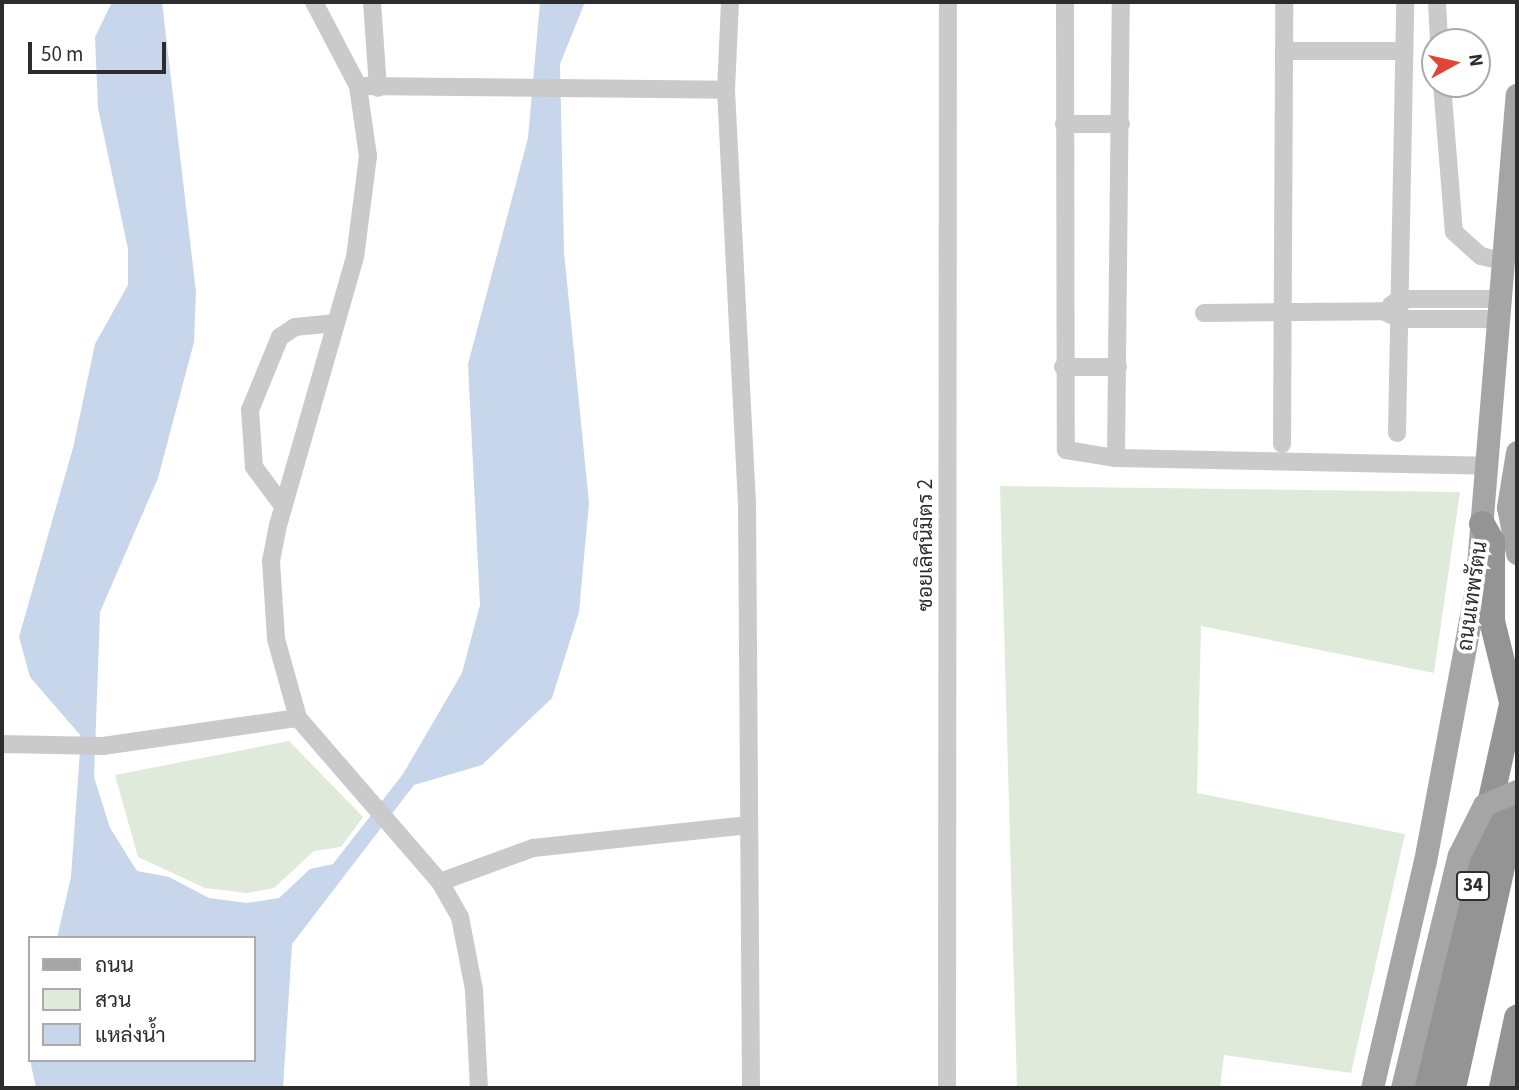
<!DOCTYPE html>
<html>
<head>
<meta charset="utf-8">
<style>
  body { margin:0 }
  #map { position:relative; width:1519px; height:1090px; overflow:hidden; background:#fff; font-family:"Source Sans 3",Sarabun,sans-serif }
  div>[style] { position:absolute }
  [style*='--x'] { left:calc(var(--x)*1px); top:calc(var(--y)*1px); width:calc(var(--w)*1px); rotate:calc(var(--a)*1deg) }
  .green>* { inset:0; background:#e0eada }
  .water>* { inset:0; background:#c7d6ea }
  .minor>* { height:18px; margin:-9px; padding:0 9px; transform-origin:9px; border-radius:9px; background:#cacaca }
  .major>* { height:23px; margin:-11.5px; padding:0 11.5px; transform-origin:11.5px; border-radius:11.5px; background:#a5a5a5 }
  .highway>* { height:26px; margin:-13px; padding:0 13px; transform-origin:13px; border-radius:13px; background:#949494 }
  .major-bridge>* { height:23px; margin:-11.5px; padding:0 11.5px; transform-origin:11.5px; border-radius:11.5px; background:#a5a5a5 }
  span { translate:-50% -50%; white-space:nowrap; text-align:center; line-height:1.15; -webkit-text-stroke:7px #fff; paint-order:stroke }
  .shield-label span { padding:2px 5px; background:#fff; border:2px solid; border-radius:5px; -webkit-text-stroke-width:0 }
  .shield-label { font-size:19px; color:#2d2d2d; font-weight:700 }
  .street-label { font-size:21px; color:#2d2d2d }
  .frame { position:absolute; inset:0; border:4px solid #2d2d2d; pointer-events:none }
  .legend { position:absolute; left:28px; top:936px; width:228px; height:126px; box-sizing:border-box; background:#fff; border:2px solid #ababab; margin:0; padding:9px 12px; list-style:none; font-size:21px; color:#2d2d2d }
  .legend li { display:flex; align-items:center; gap:14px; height:35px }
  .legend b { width:35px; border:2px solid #ababab }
  .north { position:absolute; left:1421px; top:28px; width:70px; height:70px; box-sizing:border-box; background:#fff; border:2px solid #ababab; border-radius:50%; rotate:82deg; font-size:19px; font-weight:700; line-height:28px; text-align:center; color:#2d2d2d }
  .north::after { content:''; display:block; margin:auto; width:24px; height:32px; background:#e04633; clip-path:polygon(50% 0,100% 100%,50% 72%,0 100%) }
  .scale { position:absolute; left:28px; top:42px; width:138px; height:32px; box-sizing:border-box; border:4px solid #2d2d2d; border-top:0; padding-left:9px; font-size:21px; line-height:24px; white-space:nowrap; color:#2d2d2d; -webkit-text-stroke:5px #fff; paint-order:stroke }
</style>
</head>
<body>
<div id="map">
  <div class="green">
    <div style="clip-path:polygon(1000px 486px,1460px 492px,1434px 673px,1201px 626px,1197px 793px,1405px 834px,1351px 1073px,1224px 1055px,1220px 1088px,1017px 1088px)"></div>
    <div style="clip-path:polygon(289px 741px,363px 817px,341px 847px,314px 851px,274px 888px,247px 893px,205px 888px,138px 857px,115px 775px)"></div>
  </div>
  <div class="water">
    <div style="clip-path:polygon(112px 2px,162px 2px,196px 292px,194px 342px,158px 478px,100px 612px,94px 777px,110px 828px,137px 871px,169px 877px,209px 898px,247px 903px,279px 898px,310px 869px,333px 864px,403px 774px,462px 673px,480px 605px,468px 364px,528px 138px,540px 2px,585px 2px,560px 64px,564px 252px,589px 503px,579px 612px,552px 698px,482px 765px,414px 785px,292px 944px,283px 1088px,36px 1088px,30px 1060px,254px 1060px,254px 938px,57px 938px,71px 877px,81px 736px,30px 677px,19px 637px,73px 448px,95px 344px,128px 285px,128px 249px,98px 108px,95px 37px)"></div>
  </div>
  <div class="minor">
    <div style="--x:314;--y:2;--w:95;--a:62.4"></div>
    <div style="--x:358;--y:86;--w:71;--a:81.9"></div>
    <div style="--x:368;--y:156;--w:102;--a:97.3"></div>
    <div style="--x:355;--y:257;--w:279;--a:106"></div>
    <div style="--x:278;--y:525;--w:37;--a:101"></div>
    <div style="--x:271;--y:561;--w:78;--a:86.3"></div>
    <div style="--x:276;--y:639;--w:82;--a:74.4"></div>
    <div style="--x:298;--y:718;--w:217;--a:49.1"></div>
    <div style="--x:440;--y:882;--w:40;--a:60.3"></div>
    <div style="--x:460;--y:917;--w:74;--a:79.1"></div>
    <div style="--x:474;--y:990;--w:98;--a:87.1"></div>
    <div style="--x:372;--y:2;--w:86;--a:86"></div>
    <div style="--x:730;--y:2;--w:88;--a:92.6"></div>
    <div style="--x:726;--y:90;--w:412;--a:87.1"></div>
    <div style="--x:747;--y:501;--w:587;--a:89.61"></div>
    <div style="--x:1065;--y:2;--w:448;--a:89.9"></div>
    <div style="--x:1066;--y:450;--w:51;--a:9.1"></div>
    <div style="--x:1116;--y:458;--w:371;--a:1.2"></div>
    <div style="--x:1437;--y:2;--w:40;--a:87.1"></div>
    <div style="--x:1284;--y:51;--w:120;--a:0"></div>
    <div style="--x:1442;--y:84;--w:148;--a:85.4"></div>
    <div style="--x:1454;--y:232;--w:36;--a:42"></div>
    <div style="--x:1481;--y:256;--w:25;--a:14"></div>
    <div style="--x:358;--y:86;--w:368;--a:0.6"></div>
    <div style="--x:1064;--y:124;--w:57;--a:0"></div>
    <div style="--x:1391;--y:305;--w:11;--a:-34"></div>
    <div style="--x:1400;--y:299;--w:102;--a:0"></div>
    <div style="--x:1204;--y:313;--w:179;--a:-0.6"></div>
    <div style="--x:1383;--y:311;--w:19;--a:25"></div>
    <div style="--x:1400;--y:319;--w:100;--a:0"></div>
    <div style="--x:1063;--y:367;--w:55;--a:0"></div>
    <div style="--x:1397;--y:433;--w:431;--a:-88.9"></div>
    <div style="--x:1282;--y:444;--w:442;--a:-89.7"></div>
    <div style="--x:1116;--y:458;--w:456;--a:-89.4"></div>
    <div style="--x:283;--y:506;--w:49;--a:-126.6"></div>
    <div style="--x:254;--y:467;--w:57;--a:-94"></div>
    <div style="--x:250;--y:410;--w:79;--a:-67.7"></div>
    <div style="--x:280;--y:337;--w:18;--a:-34"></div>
    <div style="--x:295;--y:327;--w:41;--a:-5.6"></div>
    <div style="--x:2;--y:744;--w:101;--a:1.1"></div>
    <div style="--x:103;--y:746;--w:197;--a:-8.2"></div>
    <div style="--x:440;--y:882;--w:99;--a:-20.1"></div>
    <div style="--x:533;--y:848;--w:217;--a:-6.1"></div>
    <div style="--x:947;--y:1088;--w:1086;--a:-89.95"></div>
  </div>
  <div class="major">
    <div style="--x:1517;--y:452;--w:56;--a:99.3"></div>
    <div style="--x:1508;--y:507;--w:47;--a:78.9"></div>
    <div style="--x:1372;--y:1088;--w:233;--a:-76.9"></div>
    <div style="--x:1425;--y:861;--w:277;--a:-79.4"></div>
    <div style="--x:1476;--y:589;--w:496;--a:-85.3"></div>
  </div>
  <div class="highway">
    <div style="--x:1482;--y:524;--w:21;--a:61"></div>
    <div style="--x:1492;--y:542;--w:79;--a:90"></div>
    <div style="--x:1492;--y:621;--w:83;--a:76.1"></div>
    <div style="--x:1427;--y:1088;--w:415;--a:-77.5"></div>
    <div style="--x:1453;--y:1088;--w:295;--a:-77.5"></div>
    <div style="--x:1502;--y:1088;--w:72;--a:-77.9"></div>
  </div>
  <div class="major-bridge">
    <div style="--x:1402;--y:1088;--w:240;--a:-76.3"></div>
    <div style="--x:1459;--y:855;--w:56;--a:-63.4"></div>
    <div style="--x:1484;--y:805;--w:36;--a:-23"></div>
  </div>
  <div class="shield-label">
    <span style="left:1473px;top:886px">34</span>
  </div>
  <div class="street-label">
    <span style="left:925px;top:545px;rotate:-90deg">ซอยเลิศนิมิตร 2</span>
    <span style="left:1472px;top:596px;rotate:-82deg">ถนนเทพรัตน</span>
  </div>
  <div class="frame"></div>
  <ul class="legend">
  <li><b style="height:9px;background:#a5a5a5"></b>ถนน</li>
  <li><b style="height:19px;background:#e0eada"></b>สวน</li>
  <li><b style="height:19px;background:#c7d6ea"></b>แหล่งน้ำ</li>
  </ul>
  <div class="north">N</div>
  <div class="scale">50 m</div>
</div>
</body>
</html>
